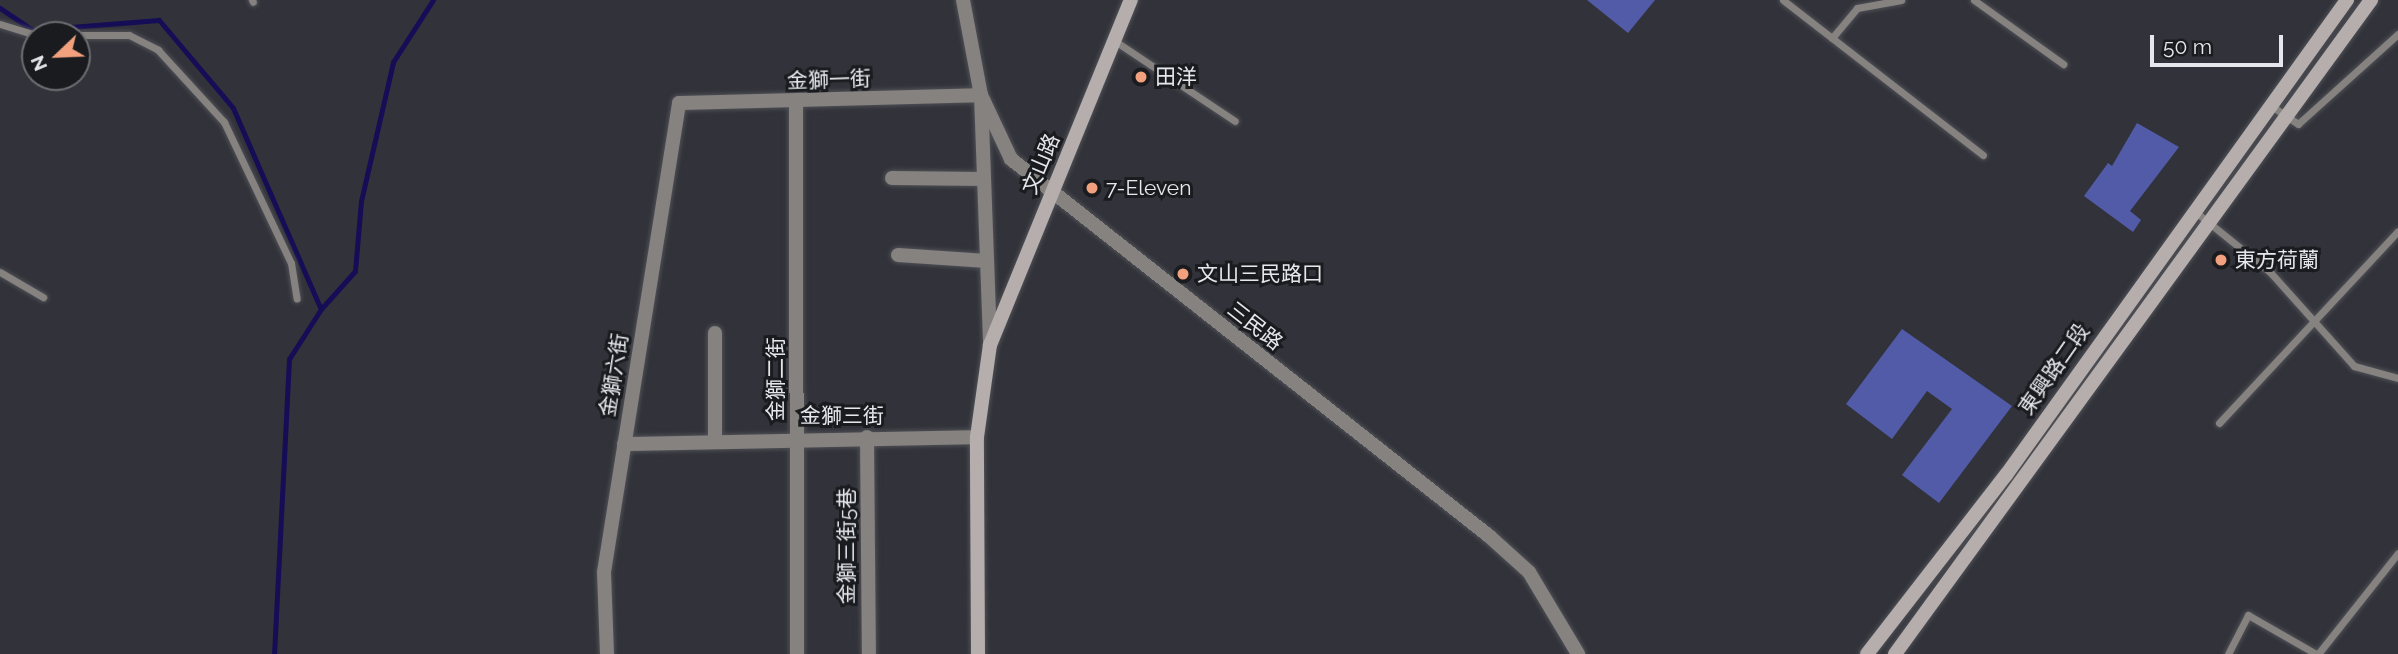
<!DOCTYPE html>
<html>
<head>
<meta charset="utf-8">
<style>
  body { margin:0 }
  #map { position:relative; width:2398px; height:654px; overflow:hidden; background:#32333a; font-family:Raleway,"Noto Sans TC",sans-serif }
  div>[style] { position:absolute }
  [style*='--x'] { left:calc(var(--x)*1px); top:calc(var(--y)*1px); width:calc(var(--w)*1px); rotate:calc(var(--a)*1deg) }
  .stream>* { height:5px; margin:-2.5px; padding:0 2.5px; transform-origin:2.5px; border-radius:2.5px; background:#150d56 }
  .building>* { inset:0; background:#525ba8 }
  .roads { filter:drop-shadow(0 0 2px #4f5056) drop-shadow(0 0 2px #4f5056) }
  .service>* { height:7px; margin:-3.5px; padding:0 3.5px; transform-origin:3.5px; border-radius:3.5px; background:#868280 }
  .minor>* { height:14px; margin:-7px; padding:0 7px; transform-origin:7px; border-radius:7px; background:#868280 }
  .secondary>* { height:14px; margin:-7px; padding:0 7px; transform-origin:7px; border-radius:7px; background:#b5aeac }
  .dots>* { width:19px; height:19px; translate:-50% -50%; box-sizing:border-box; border:4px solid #1a1b1e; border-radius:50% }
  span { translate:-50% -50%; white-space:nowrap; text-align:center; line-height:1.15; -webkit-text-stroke:6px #1a1b1e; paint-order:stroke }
  .poi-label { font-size:21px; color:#e6e7ec }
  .left { translate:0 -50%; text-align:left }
  .street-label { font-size:21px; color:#e6e7ec }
  .north { position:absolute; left:21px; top:21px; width:70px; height:70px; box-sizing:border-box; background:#1a1b1e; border:2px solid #6c6d70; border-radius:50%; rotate:247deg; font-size:19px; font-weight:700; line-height:28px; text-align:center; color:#e6e7ec }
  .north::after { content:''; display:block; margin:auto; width:24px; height:32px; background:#f2a17e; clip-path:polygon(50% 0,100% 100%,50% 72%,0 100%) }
  .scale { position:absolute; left:2150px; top:35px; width:133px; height:32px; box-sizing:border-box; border:4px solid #e6e7ec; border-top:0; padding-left:9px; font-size:21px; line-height:24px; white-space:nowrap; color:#e6e7ec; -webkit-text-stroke:5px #1a1b1e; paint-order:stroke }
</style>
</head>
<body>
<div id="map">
  <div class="stream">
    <div style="--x:0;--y:8;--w:40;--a:34"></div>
    <div style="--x:33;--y:30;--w:126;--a:-4.5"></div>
    <div style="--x:159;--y:20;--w:115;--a:49.9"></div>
    <div style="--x:233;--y:108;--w:219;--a:66.4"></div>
    <div style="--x:321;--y:309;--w:59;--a:122.6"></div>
    <div style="--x:289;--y:359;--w:295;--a:92.9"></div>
    <div style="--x:321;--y:309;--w:51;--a:-48.2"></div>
    <div style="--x:355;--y:271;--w:70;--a:-85.1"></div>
    <div style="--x:361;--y:201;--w:143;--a:-77"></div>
    <div style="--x:393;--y:62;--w:74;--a:-57.2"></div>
  </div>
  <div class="building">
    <div style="clip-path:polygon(1587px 0,1655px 0,1628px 33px)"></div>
    <div style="clip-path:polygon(2137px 123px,2179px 147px,2130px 211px,2141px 220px,2133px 232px,2084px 196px,2108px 163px,2112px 166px)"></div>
    <div style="clip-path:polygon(1902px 329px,2012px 406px,1939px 503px,1902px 475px,1952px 409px,1927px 391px,1892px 439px,1846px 404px)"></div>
  </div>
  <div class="roads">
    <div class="service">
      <div style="--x:252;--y:0;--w:2;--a:63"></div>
      <div style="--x:1783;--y:0;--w:253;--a:37.8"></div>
      <div style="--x:1974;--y:0;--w:110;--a:35.7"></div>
      <div style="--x:0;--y:24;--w:37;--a:17"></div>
      <div style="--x:74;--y:35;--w:55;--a:0"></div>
      <div style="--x:129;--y:35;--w:33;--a:27"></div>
      <div style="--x:158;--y:50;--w:98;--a:47.5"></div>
      <div style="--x:224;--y:122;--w:156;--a:64.6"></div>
      <div style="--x:291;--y:263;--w:36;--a:81"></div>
      <div style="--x:1832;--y:38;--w:39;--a:-50"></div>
      <div style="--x:1857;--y:8;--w:45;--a:-10.3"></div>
      <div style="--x:1115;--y:41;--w:144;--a:33.7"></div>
      <div style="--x:2270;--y:105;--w:34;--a:34"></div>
      <div style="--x:2298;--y:124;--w:135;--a:-42"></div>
      <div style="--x:2193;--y:210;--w:99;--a:38.8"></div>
      <div style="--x:2270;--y:272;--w:126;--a:48.2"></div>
      <div style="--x:2354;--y:366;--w:46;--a:15.3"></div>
      <div style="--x:0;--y:272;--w:50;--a:30.2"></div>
      <div style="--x:2219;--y:423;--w:262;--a:-47"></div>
      <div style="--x:2228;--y:654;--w:44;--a:-62.9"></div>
      <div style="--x:2248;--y:615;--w:78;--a:29.8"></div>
      <div style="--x:2318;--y:654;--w:129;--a:-51.6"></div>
    </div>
    <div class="minor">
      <div style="--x:963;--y:0;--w:97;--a:79.3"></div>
      <div style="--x:981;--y:95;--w:71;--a:64.9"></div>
      <div style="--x:1011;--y:159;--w:609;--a:38.26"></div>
      <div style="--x:1489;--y:536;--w:54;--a:42"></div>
      <div style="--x:1529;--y:572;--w:96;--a:59.1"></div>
      <div style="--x:796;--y:103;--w:551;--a:89.9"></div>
      <div style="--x:892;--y:178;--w:92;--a:0.6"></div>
      <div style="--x:898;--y:255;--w:89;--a:3.9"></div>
      <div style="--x:715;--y:333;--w:108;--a:90"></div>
      <div style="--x:867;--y:437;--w:217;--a:89.5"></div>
      <div style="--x:624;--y:444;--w:353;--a:-1.1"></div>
      <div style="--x:607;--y:654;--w:82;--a:-92.1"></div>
      <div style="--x:604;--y:572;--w:475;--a:-80.9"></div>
      <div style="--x:679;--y:103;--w:302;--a:-1.5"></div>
      <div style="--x:981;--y:95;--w:248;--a:87.9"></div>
    </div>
    <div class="secondary">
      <div style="--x:978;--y:654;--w:217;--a:-90.3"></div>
      <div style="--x:977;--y:437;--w:93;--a:-82"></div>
      <div style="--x:990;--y:345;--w:373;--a:-67.8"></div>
      <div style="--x:1867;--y:654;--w:227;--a:-52.2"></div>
      <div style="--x:2006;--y:475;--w:585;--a:-54.33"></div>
      <div style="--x:1895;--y:654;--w:809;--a:-53.95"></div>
    </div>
  </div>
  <div class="dots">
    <div style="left:1141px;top:77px;background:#f2a17e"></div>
    <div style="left:1092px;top:188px;background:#f2a17e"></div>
    <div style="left:2221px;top:260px;background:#f2a17e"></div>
    <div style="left:1183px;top:274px;background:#f2a17e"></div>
  </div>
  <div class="poi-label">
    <span class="left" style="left:1155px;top:77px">田洋</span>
    <span class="left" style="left:1106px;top:188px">7-Eleven</span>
    <span class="left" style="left:2235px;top:260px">東方荷蘭</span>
    <span class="left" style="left:1197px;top:274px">文山三民路口</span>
  </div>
  <div class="street-label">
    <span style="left:829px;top:80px;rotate:-2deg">金獅一街</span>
    <span style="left:1041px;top:164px;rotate:-67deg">文山路</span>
    <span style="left:1255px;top:326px;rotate:38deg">三民路</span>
    <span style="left:2054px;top:369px;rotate:-55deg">東興路二段</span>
    <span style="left:614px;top:375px;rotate:-81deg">金獅六街</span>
    <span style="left:776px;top:379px;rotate:-90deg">金獅二街</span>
    <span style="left:842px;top:416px">金獅三街</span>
    <span style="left:847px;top:546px;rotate:-90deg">金獅三街5巷</span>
  </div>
  <div class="north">N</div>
  <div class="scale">50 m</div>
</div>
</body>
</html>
